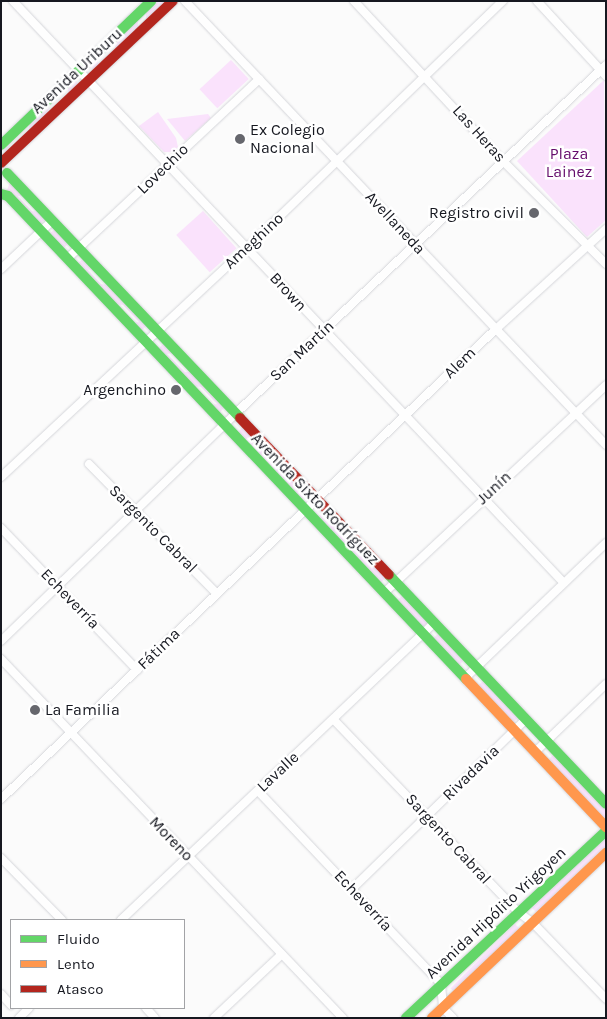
<!DOCTYPE html>
<html>
<head>
<meta charset="utf-8">
<style>
  body { margin:0 }
  #map { position:relative; width:607px; height:1019px; overflow:hidden; background:#fbfbfb; font-family:Karla,sans-serif }
  div>[style] { position:absolute }
  [style*='--x'] { left:calc(var(--x)*1px); top:calc(var(--y)*1px); width:calc(var(--w)*1px); rotate:calc(var(--a)*1deg) }
  .green>* { inset:0; background:#fae2fc; transform-origin:0 0 }
  .roads { filter:drop-shadow(0 0 1px #d5d6da) drop-shadow(0 0 1px #d5d6da) }
  .street>* { height:8px; margin:-4px; padding:0 4px; transform-origin:4px; border-radius:4px; background:#fefefe }
  .fast>* { height:10px; margin:-5px; padding:0 5px; transform-origin:5px; border-radius:5px; background:#63d668 }
  .slow>* { height:10px; margin:-5px; padding:0 5px; transform-origin:5px; border-radius:5px; background:#ff974d }
  .jam>* { height:10px; margin:-5px; padding:0 5px; transform-origin:5px; border-radius:5px; background:#b3261e }
  .dots>* { width:14px; height:14px; translate:-50% -50%; box-sizing:border-box; border:2px solid #fff; border-radius:50% }
  span { translate:-50% -50%; white-space:nowrap; text-align:center; line-height:1.15; -webkit-text-stroke:5px #fff; paint-order:stroke }
  .street-label { font-size:16px; color:#161820 }
  .poi-label { font-size:16px; color:#161820 }
  .left { translate:0 -50%; text-align:left }
  .right { translate:-100% -50%; text-align:right }
  .park-label { font-size:16px; color:#650c6c }
  .frame { position:absolute; inset:0; border:2px solid #161820; pointer-events:none }
  .legend { position:absolute; left:10px; top:919px; width:175px; height:90px; box-sizing:border-box; background:#fff; border:1px solid #a2a3a6; margin:0; padding:6px 9px; list-style:none; font-size:15px; color:#161820 }
  .legend li { display:flex; align-items:center; gap:10px; height:25px }
  .legend b { width:25px; border:1px solid #a2a3a6 }
</style>
</head>
<body>
<div id="map">
  <div class="green">
    <div style="clip-path:polygon(156px 1px,167px 1px,146px 21px,146px 11px)"></div>
    <div style="clip-path:polygon(138px 19px,138px 28px,94px 71px,89px 65px,98px 57px,98px 64px,115px 48px,116px 40px)"></div>
    <div style="left:231px;top:60px;width:26px;height:43px;rotate:47deg"></div>
    <div style="clip-path:polygon(74px 79px,79px 85px,68px 95px,68px 88px,49px 106px,47px 116px,7px 154px,2px 148px,10px 141px,10px 148px,29px 131px,29px 122px)"></div>
    <div style="clip-path:polygon(604px 80px,606px 220px,587px 237px,517px 161px)"></div>
    <div style="clip-path:polygon(158px 112px,176px 138px,178px 147px,172px 152px,164px 152px,139px 126px)"></div>
    <div style="clip-path:polygon(208px 114px,211px 118px,185px 141px,167px 119px)"></div>
    <div style="clip-path:polygon(10px 182px,25px 196px,18px 196px,32px 211px,40px 212px,46px 218px,40px 224px,7px 190px)"></div>
    <div style="left:203px;top:211px;width:50px;height:36px;rotate:48deg"></div>
    <div style="left:56px;top:228px;width:20px;height:9px;rotate:49deg"></div>
    <div style="clip-path:polygon(84px 258px,95px 269px,88px 270px,101px 284px,109px 285px,147px 325px,141px 331px,133px 323px,139px 322px,123px 305px,115px 304px,77px 264px)"></div>
    <div style="clip-path:polygon(164px 343px,174px 353px,167px 354px,185px 372px,192px 372px,225px 407px,219px 413px,211px 405px,217px 404px,201px 387px,193px 386px,158px 349px)"></div>
    <div style="left:243px;top:427px;width:93px;height:8px;rotate:46deg"></div>
    <div style="left:324px;top:511px;width:91px;height:8px;rotate:47deg"></div>
    <div style="left:403px;top:595px;width:37px;height:8px;rotate:47deg"></div>
    <div style="left:439px;top:633px;width:37px;height:8px;rotate:46deg"></div>
    <div style="left:484px;top:680px;width:51px;height:8px;rotate:47deg"></div>
    <div style="clip-path:polygon(554px 754px,606px 810px,606px 821px,548px 760px)"></div>
    <div style="clip-path:polygon(605px 838px,606px 846px,536px 912px,532px 908px)"></div>
    <div style="left:515px;top:924px;width:6px;height:91px;rotate:45deg"></div>
  </div>
  <div class="roads">
    <div class="street">
      <div style="--x:13;--y:1;--w:801;--a:46.57"></div>
      <div style="--x:185;--y:1;--w:612;--a:46.52"></div>
      <div style="--x:354;--y:1;--w:217;--a:47.1"></div>
      <div style="--x:502;--y:160;--w:147;--a:45"></div>
      <div style="--x:537;--y:1;--w:102;--a:47.4"></div>
      <div style="--x:68;--y:258;--w:262;--a:-43.1"></div>
      <div style="--x:1;--y:269;--w:70;--a:-43.3"></div>
      <div style="--x:89;--y:464;--w:182;--a:45.4"></div>
      <div style="--x:1;--y:477;--w:336;--a:-43"></div>
      <div style="--x:247;--y:248;--w:356;--a:-44"></div>
      <div style="--x:1;--y:528;--w:197;--a:46.2"></div>
      <div style="--x:384;--y:593;--w:304;--a:-43.1"></div>
      <div style="--x:1;--y:641;--w:326;--a:-44.1"></div>
      <div style="--x:235;--y:414;--w:509;--a:-43.25"></div>
      <div style="--x:1;--y:659;--w:496;--a:46.4"></div>
      <div style="--x:465;--y:678;--w:195;--a:-43.8"></div>
      <div style="--x:334;--y:720;--w:266;--a:46.2"></div>
      <div style="--x:518;--y:912;--w:17;--a:36"></div>
      <div style="--x:532;--y:922;--w:107;--a:46.1"></div>
      <div style="--x:535;--y:752;--w:98;--a:-43.8"></div>
      <div style="--x:258;--y:791;--w:266;--a:46.5"></div>
      <div style="--x:441;--y:984;--w:24;--a:85"></div>
      <div style="--x:443;--y:1008;--w:14;--a:45"></div>
      <div style="--x:1;--y:799;--w:683;--a:-43.52"></div>
      <div style="--x:496;--y:329;--w:149;--a:-42.3"></div>
      <div style="--x:1;--y:858;--w:87;--a:45.5"></div>
      <div style="--x:352;--y:889;--w:242;--a:-44.3"></div>
      <div style="--x:121;--y:920;--w:431;--a:-43.5"></div>
      <div style="--x:1;--y:994;--w:15;--a:48"></div>
      <div style="--x:146;--y:1008;--w:13;--a:48"></div>
      <div style="--x:19;--y:1018;--w:14;--a:-45"></div>
      <div style="--x:214;--y:1018;--w:93;--a:-43.3"></div>
    </div>
    <div class="fast">
      <div style="--x:1;--y:145;--w:208;--a:-43.8"></div>
      <div style="--x:7;--y:173;--w:338;--a:46.4"></div>
      <div style="--x:1;--y:194;--w:7;--a:16"></div>
      <div style="--x:8;--y:196;--w:666;--a:46.52"></div>
      <div style="--x:389;--y:575;--w:315;--a:46.5"></div>
      <div style="--x:406;--y:1018;--w:274;--a:-43.1"></div>
    </div>
    <div class="slow">
      <div style="--x:466;--y:679;--w:204;--a:46.6"></div>
      <div style="--x:432;--y:1018;--w:240;--a:-43.5"></div>
    </div>
    <div class="jam">
      <div style="--x:1;--y:163;--w:236;--a:-43.3"></div>
      <div style="--x:240;--y:418;--w:216;--a:46.5"></div>
    </div>
  </div>
  <div class="dots">
    <div style="left:240px;top:139px;background:#66676d"></div>
    <div style="left:534px;top:213px;background:#66676d"></div>
    <div style="left:176px;top:390px;background:#66676d"></div>
    <div style="left:35px;top:710px;background:#66676d"></div>
  </div>
  <div class="street-label">
    <span style="left:77px;top:71px;rotate:-43deg">Avenida Uriburu</span>
    <span style="left:479px;top:134px;rotate:48deg">Las Heras</span>
    <span style="left:163px;top:169px;rotate:-44deg">Lovechio</span>
    <span style="left:395px;top:223px;rotate:47deg">Avellaneda</span>
    <span style="left:254px;top:241px;rotate:-43deg">Ameghino</span>
    <span style="left:288px;top:292px;rotate:47deg">Brown</span>
    <span style="left:302px;top:351px;rotate:-43deg">San Martín</span>
    <span style="left:460px;top:363px;rotate:-44deg">Alem</span>
    <span style="left:494px;top:488px;rotate:-43deg">Junín</span>
    <span style="left:315px;top:499px;rotate:46deg">Avenida Sixto Rodríguez</span>
    <span style="left:153px;top:529px;rotate:45deg">Sargento Cabral</span>
    <span style="left:70px;top:599px;rotate:46deg">Echeverría</span>
    <span style="left:159px;top:649px;rotate:-44deg">Fátima</span>
    <span style="left:278px;top:772px;rotate:-43deg">Lavalle</span>
    <span style="left:471px;top:773px;rotate:-44deg">Rivadavia</span>
    <span style="left:171px;top:839px;rotate:46deg">Moreno</span>
    <span style="left:448px;top:839px;rotate:47deg">Sargento Cabral</span>
    <span style="left:363px;top:901px;rotate:47deg">Echeverría</span>
    <span style="left:496px;top:913px;rotate:-43deg">Avenida Hipólito Yrigoyen</span>
  </div>
  <div class="poi-label">
    <span class="left" style="left:250px;top:139px">Ex Colegio<br>Nacional</span>
    <span class="right" style="left:524px;top:213px">Registro civil</span>
    <span class="right" style="left:166px;top:390px">Argenchino</span>
    <span class="left" style="left:45px;top:710px">La Familia</span>
  </div>
  <div class="park-label">
    <span style="left:569px;top:163px">Plaza<br>Lainez</span>
  </div>
  <div class="frame"></div>
  <ul class="legend">
  <li><b style="height:6px;background:#63d668"></b>Fluido</li>
  <li><b style="height:6px;background:#ff974d"></b>Lento</li>
  <li><b style="height:6px;background:#b3261e"></b>Atasco</li>
  </ul>
</div>
</body>
</html>
